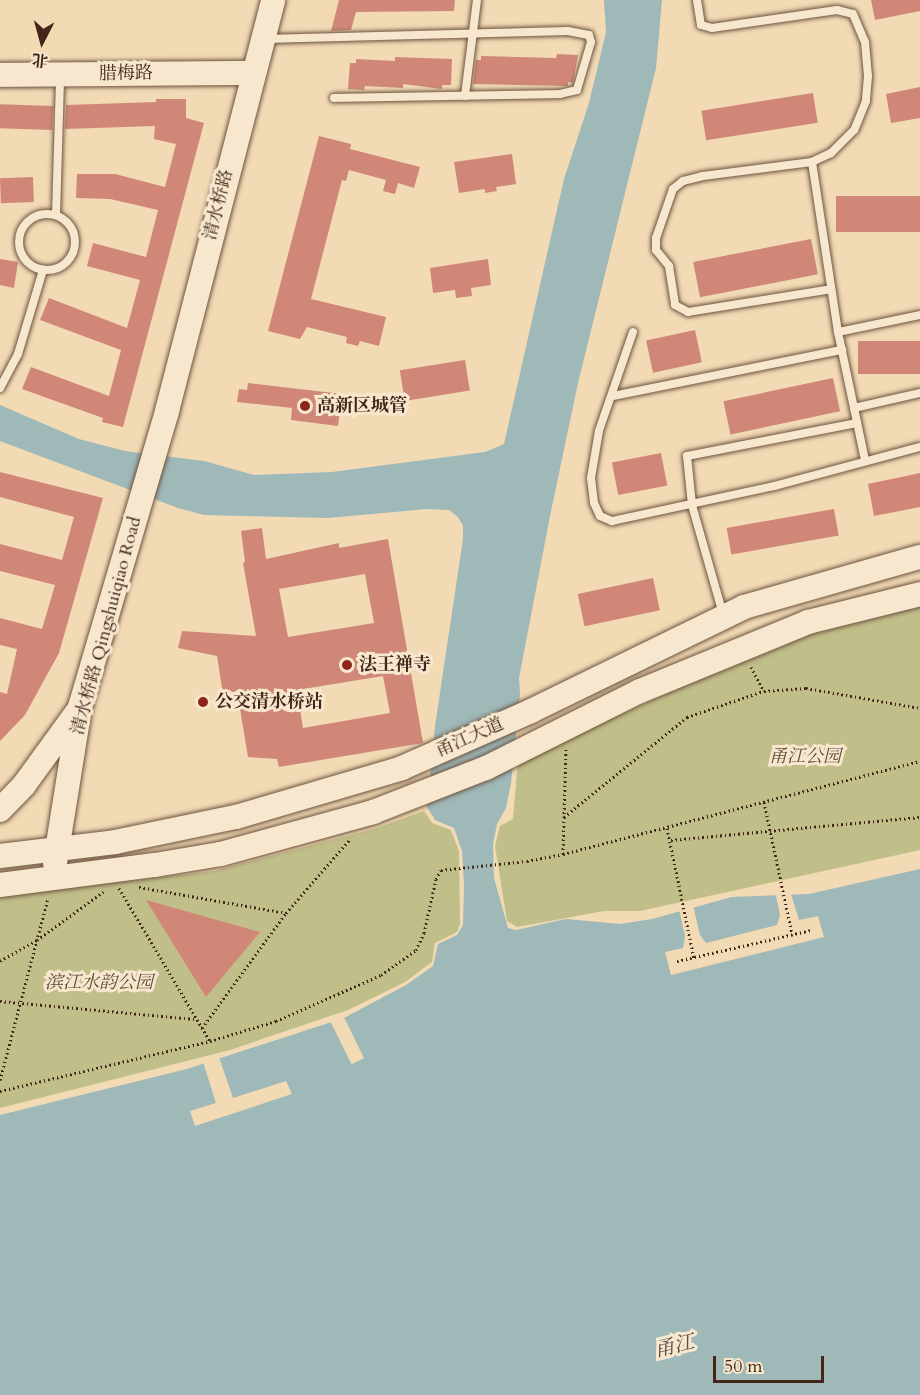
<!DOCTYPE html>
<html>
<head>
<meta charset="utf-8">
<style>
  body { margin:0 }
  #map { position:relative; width:920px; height:1395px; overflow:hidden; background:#f1dab4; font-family:Cardo,"Noto Serif SC",serif }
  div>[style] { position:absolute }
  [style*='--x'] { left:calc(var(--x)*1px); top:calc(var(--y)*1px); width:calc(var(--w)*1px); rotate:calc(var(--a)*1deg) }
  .green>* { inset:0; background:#c0be89 }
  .water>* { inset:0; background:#9fb8b8 }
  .pier>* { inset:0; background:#f1dab4; transform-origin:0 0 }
  .building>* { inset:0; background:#d18777; transform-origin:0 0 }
  .path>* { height:3px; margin-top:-1.5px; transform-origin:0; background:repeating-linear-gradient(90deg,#432619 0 1.5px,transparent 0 4.5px) }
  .roads { filter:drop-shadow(0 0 2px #6e5340) drop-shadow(0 0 2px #6e5340) }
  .lane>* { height:8px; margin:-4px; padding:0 4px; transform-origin:4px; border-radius:4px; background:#f6e7ce }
  .lane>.ring { margin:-4px; padding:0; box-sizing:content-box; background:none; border:8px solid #f6e7ce; border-radius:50% }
  .secondary>* { height:24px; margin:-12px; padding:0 12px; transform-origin:12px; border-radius:12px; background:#f6e7ce }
  .dots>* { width:16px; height:16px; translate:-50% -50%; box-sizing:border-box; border:3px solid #f6e7ce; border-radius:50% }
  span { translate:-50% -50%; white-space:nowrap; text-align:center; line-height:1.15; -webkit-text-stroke:6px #f6e7ce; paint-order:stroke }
  .street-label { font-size:18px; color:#432619 }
  .poi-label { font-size:18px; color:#432619; font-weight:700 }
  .left { translate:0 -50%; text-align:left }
  .park-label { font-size:18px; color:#624c35; font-style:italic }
  .water-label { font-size:20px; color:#5a4a41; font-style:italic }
  .north { position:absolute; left:12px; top:12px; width:60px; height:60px; -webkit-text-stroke:4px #f6e7ce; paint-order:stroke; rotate:186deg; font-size:16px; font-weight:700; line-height:24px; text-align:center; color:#432619 }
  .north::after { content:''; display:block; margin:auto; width:21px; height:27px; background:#432619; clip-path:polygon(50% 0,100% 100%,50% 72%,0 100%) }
  .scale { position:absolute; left:713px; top:1356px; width:111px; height:27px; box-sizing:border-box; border:3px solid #432619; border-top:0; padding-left:8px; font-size:18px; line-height:21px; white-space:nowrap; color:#432619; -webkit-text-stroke:4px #f6e7ce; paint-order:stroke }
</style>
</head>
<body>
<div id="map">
  <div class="green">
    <div style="clip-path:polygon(920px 603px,920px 850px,640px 911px,604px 911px,517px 927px,507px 921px,495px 846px,500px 826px,513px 819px,518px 761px,774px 645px,834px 625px)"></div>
    <div style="clip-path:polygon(424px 811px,432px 823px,451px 830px,459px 851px,460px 924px,457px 932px,435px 943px,432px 962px,405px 982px,348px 1010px,230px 1050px,0 1108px,0 896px,214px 871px,377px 828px)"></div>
  </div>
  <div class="water">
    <div style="clip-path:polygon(604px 0,662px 0,656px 68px,578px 383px,550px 516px,519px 678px,520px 694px,511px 783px,506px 808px,497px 824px,493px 844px,494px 878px,508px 928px,516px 930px,566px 919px,620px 924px,652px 919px,732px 897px,809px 894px,920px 869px,920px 1395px,0 1395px,0 1115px,187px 1069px,344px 1018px,406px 985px,433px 966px,438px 944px,457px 935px,463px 925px,464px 885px,462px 851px,454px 828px,435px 820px,427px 807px,435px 726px,463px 539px,463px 525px,457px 516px,449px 510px,427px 509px,328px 518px,204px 515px,178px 508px,0 441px,0 405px,79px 439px,125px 451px,204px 461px,254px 475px,332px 472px,485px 452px,504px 444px,564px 179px,589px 103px,606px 32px)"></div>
  </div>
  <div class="pier">
    <div style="clip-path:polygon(775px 891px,790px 891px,799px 920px,818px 916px,824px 937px,671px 975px,665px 952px,683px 948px,685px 936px,679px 909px,693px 905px,700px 935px,706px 943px,777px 925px,780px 915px)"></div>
    <div style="left:343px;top:1015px;width:48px;height:14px;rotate:64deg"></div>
    <div style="clip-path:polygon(219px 1057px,233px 1098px,286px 1081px,292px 1094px,195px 1126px,190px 1111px,216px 1103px,203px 1062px)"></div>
  </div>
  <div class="building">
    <div style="clip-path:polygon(339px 0,455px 0,454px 11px,356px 12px,351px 30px,331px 31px)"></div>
    <div style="clip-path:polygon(871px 0,920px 0,920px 11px,875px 20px)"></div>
    <div style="clip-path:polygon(557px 54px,578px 55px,573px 83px,568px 82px,568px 86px,473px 84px,476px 60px,481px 60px,481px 56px,556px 58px)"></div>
    <div style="clip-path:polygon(395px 57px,452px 59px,451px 85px,442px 85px,442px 89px,403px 84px,403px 88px,365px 86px,364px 90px,348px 89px,350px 63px,356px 63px,356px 59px,395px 61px)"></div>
    <div style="clip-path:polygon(920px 87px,920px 118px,891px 123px,886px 94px)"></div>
    <div style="left:813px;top:93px;width:30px;height:113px;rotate:81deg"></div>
    <div style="clip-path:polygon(156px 99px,186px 99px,186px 118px,204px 123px,123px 427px,102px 422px,103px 418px,22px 389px,31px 367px,109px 396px,121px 350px,40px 320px,49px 298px,127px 328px,140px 280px,87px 266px,93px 243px,146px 257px,158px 210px,110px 199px,76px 198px,77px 174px,115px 174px,165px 187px,176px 144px,154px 139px,155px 126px,65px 129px,66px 105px,156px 102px)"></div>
    <div style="left:53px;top:106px;width:24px;height:53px;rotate:92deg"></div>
    <div style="clip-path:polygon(319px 136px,351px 144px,350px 149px,420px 167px,414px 188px,398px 183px,395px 194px,383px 191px,386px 180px,349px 170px,346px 181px,342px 180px,311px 299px,386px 317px,379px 346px,360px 341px,358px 346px,346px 343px,347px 337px,307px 327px,300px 339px,268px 331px)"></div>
    <div style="clip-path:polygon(512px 154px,516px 184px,496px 187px,497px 191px,485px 193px,485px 189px,459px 193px,454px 162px)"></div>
    <div style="left:33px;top:177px;width:25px;height:33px;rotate:88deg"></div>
    <div style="left:920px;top:196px;width:36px;height:84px;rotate:90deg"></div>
    <div style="left:811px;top:239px;width:36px;height:120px;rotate:79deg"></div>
    <div style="clip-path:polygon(0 259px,18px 262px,14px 288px,0 285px)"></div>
    <div style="clip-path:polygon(488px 259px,491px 285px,471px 288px,472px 296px,456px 298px,455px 290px,433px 293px,430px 268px)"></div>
    <div style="left:695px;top:330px;width:33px;height:50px;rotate:78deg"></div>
    <div style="left:920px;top:341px;width:33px;height:62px;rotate:90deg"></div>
    <div style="left:465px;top:360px;width:31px;height:66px;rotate:81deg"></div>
    <div style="left:833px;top:378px;width:34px;height:112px;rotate:78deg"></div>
    <div style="clip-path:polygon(248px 383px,342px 394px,338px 426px,291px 420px,292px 408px,237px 402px,239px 389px,247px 390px)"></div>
    <div style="left:661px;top:453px;width:33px;height:50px;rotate:79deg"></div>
    <div style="clip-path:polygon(0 472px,103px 498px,59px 653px,25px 715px,0 741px,0 692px,7px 694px,17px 649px,0 645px,0 618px,42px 629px,55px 585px,0 571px,0 544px,62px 560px,74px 517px,0 497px)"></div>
    <div style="clip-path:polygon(920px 473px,920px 507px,874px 516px,868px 484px)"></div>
    <div style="left:834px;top:509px;width:27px;height:109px;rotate:80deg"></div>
    <div style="clip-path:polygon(evenodd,262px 528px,266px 559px,339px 543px,339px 548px,388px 539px,423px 743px,279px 767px,277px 759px,248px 757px,239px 703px,222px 688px,217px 656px,178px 648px,182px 631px,256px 636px,243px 563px,245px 562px,241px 531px,262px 528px,365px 574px,374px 623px,288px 637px,279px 589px,365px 574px,262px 528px,383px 676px,390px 713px,303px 728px,297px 690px,383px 676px)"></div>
    <div style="left:653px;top:578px;width:33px;height:77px;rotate:78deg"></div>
    <div style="clip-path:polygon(146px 900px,260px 932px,206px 997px)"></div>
  </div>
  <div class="path">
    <div style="--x:751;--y:667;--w:27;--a:62"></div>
    <div style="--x:764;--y:802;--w:135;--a:78"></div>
    <div style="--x:564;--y:817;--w:159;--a:-39.1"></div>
    <div style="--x:687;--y:717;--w:81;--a:-18.7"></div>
    <div style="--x:764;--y:691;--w:42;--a:-4.1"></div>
    <div style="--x:806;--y:688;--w:116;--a:10"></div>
    <div style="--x:667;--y:828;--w:133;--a:78.3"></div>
    <div style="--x:671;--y:840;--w:250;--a:-5.3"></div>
    <div style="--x:563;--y:854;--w:106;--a:-88.4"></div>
    <div style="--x:139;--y:887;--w:149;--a:10"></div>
    <div style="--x:119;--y:888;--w:178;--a:59.3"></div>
    <div style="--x:0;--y:961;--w:43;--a:-29.6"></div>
    <div style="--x:37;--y:940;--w:82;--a:-36"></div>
    <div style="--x:677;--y:961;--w:138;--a:-13"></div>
    <div style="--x:0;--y:1001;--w:196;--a:5.3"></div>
    <div style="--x:202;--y:1028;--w:142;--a:-53.9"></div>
    <div style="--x:286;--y:913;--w:98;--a:-49.1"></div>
    <div style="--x:0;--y:1080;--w:188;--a:-75.2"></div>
    <div style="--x:0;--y:1091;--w:216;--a:-13.4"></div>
    <div style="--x:210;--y:1041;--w:69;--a:-16.9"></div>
    <div style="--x:276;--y:1021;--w:115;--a:-23.7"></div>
    <div style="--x:381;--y:975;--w:43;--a:-35.5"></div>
    <div style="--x:416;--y:950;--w:19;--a:-65"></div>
    <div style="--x:424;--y:933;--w:55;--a:-77.5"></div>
    <div style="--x:436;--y:879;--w:10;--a:-61"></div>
    <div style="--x:441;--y:870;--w:86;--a:-6"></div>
    <div style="--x:527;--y:861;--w:37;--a:-11"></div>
    <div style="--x:563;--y:854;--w:369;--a:-14.6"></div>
  </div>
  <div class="roads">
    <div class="lane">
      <div style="--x:697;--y:0;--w:25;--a:81"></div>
      <div style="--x:701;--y:25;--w:11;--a:15"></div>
      <div style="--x:712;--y:28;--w:126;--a:-8.2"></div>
      <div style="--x:837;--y:10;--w:16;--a:14"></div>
      <div style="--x:853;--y:14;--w:30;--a:67"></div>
      <div style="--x:865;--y:42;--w:34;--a:85"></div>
      <div style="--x:868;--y:76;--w:25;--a:95"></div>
      <div style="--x:866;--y:101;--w:31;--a:112"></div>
      <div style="--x:854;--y:130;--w:33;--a:135"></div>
      <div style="--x:831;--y:153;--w:21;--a:155"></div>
      <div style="--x:812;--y:162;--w:110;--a:172.7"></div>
      <div style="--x:703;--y:176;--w:21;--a:166"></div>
      <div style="--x:683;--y:181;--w:13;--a:141"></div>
      <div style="--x:673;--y:189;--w:52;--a:109.1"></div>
      <div style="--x:656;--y:238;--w:12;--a:90"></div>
      <div style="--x:656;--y:250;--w:21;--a:51"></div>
      <div style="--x:669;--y:266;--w:39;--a:81"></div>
      <div style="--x:675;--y:305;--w:15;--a:28"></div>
      <div style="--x:688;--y:312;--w:145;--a:-9.1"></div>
      <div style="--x:265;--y:39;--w:303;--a:-1.5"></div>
      <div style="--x:568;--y:31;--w:21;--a:11"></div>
      <div style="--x:589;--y:35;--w:7;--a:74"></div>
      <div style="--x:591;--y:42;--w:50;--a:106.3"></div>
      <div style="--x:577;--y:90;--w:17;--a:167"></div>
      <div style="--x:560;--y:94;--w:226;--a:179"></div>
      <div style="--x:465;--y:96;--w:97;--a:-82.9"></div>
      <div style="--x:812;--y:162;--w:172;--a:81.3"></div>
      <div style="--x:838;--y:332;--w:131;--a:78.1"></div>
      <div class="ring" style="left:19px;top:214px;width:48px;height:48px"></div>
      <div style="--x:56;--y:215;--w:138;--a:-88.3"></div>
      <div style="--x:633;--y:332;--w:105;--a:109"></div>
      <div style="--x:599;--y:431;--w:48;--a:99.7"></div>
      <div style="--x:591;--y:478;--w:25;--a:83"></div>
      <div style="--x:594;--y:503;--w:14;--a:65"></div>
      <div style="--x:600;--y:516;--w:13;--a:23"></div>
      <div style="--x:612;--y:521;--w:166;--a:-12.2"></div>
      <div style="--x:774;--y:486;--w:151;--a:-15"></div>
      <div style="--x:838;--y:332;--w:84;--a:-11.7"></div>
      <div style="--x:0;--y:388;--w:38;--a:-62"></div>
      <div style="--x:18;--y:354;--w:88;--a:-73.4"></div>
      <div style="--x:613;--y:396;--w:234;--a:-11.4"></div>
      <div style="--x:854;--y:408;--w:68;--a:-12.8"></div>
      <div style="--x:723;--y:614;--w:113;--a:-105.9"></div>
      <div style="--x:692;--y:505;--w:49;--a:-95.8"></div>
      <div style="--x:687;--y:456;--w:173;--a:-11"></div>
    </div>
    <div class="secondary">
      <div style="--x:0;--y:75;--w:253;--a:-0.5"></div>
      <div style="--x:0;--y:810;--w:35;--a:-46"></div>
      <div style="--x:24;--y:785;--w:90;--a:-54"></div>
      <div style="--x:0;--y:856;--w:116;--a:-6.9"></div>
      <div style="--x:115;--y:842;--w:124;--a:-11.7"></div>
      <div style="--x:236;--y:817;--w:173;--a:-16.4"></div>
      <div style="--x:402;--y:768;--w:141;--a:-23.8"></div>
      <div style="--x:531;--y:711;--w:237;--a:-26"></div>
      <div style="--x:744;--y:607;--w:183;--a:-15.9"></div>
      <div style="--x:55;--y:863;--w:158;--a:-80.9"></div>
      <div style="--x:80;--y:707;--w:309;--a:-73.6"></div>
      <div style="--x:167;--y:411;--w:424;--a:-75.5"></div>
      <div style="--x:0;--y:885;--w:156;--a:-7.4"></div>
      <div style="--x:155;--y:865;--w:67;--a:-9.5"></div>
      <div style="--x:221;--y:854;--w:158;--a:-15.4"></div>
      <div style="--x:373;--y:812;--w:121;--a:-21.3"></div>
      <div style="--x:486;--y:768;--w:172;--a:-26.6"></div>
      <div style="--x:640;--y:691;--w:182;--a:-22.3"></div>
      <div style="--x:808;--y:622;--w:115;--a:-14"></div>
    </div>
  </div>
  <div class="dots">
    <div style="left:305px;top:406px;background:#8f2418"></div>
    <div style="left:347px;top:665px;background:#8f2418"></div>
    <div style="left:203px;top:702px;background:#8f2418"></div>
  </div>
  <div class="street-label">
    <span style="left:126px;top:74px;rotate:-1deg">腊梅路</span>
    <span style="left:219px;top:205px;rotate:-76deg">清水桥路</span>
    <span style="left:107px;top:626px;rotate:-75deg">清水桥路 Qingshuiqiao Road</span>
    <span style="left:470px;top:738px;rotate:-24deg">甬江大道</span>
  </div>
  <div class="poi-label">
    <span class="left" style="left:317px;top:406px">高新区城管</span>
    <span class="left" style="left:359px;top:665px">法王禅寺</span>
    <span class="left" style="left:215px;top:702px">公交清水桥站</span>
  </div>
  <div class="park-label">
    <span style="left:805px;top:757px">甬江公园</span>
    <span style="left:99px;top:983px">滨江水韵公园</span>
  </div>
  <div class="water-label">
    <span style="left:674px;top:1346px;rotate:-13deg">甬江</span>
  </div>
  <div class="north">北</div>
  <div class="scale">50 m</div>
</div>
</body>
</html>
